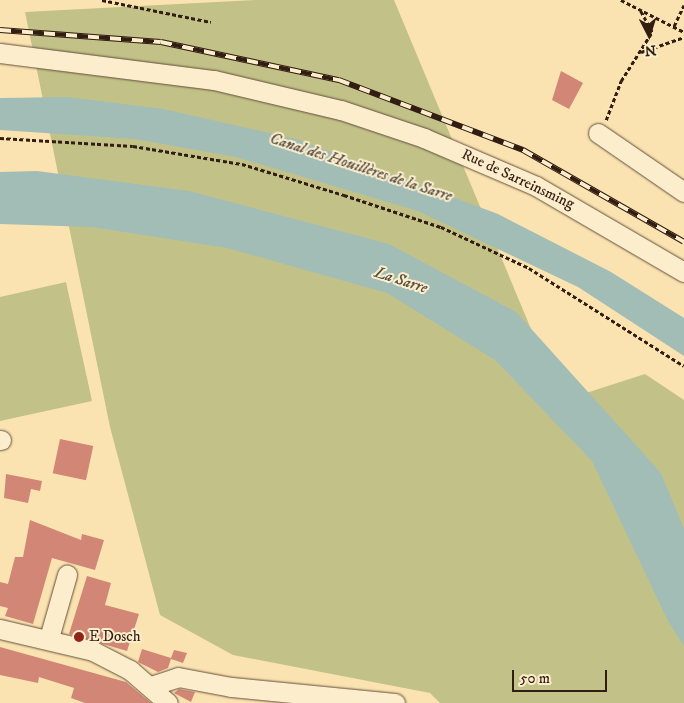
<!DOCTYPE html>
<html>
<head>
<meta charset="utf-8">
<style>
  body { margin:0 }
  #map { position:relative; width:684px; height:703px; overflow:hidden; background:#fae3b1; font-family:"IM FELL DW Pica",serif }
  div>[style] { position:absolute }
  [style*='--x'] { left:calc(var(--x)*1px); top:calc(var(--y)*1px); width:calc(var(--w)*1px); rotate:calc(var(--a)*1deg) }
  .green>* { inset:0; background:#c2c288 }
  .water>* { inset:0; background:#a1bdb5 }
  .building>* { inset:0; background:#d28676; transform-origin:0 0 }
  .path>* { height:2.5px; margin-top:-1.25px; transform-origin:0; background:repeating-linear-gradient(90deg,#321d12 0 4px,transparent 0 6.5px) }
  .roads { filter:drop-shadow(0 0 1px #644e3a) drop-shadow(0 0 1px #644e3a) }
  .minor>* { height:19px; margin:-9.5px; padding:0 9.5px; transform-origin:9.5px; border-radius:9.5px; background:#fcedcc }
  .rail>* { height:5.5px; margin-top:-2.75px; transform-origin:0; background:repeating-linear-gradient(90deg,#fcedcc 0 11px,#321d12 0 22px); box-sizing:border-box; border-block:1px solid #321d12 }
  .dots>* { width:14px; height:14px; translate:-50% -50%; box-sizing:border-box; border:2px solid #fcedcc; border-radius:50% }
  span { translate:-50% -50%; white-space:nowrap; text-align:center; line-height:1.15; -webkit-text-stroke:4px #fcedcc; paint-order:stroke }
  .street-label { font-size:15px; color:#321d12 }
  .poi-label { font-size:15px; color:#321d12 }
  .left { translate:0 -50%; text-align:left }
  .water-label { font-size:16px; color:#534d43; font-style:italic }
  .north { position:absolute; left:624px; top:10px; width:50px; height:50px; -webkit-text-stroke:4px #fcedcc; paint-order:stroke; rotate:175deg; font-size:14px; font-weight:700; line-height:20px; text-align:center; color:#321d12 }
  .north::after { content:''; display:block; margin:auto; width:18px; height:22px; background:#321d12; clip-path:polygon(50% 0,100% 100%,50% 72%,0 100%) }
  .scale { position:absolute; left:512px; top:670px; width:95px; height:22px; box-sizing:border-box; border:2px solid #321d12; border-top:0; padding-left:6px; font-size:15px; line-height:18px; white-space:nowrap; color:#321d12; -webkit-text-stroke:4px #fcedcc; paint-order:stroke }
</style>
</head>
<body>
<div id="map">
  <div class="green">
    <div style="clip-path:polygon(255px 0,394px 0,561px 401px,645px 374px,684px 400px,684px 703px,440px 703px,430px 693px,233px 655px,160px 615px,110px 427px,25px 12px)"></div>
    <div style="clip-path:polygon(66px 282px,92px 401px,0 421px,0 297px)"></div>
  </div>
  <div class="water">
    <div style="clip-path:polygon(67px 97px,163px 109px,296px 139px,498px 214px,611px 272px,684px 318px,684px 356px,578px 287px,418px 211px,236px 157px,135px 139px,0 130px,0 98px)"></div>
    <div style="clip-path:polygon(37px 171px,189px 191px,389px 244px,516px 312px,661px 473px,684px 529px,684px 646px,668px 621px,592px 461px,495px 360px,387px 293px,227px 248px,92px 227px,0 224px,0 172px)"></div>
  </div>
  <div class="building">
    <div style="clip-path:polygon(561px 71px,583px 83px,569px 109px,552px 100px)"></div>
    <div style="left:60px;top:439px;width:34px;height:35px;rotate:12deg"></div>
    <div style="clip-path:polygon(6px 474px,42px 481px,40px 491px,31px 489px,28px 503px,4px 498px)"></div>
    <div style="clip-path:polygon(30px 520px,81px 540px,82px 534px,104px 540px,95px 570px,52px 558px,33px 624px,5px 616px,8px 608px,0 606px,0 582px,8px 584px,15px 557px,23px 557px)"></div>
    <div style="clip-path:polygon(87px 576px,111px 583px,105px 605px,139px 614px,127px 651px,69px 634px)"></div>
    <div style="clip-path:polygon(0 647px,126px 682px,151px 703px,85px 703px,71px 698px,74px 688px,39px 677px,38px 683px,0 675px)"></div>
    <div style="clip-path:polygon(142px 649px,171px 658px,174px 650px,187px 653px,183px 663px,171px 659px,168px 668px,158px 672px,138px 662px)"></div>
    <div style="clip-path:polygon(179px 689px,195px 692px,191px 702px,174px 693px)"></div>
  </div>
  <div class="path">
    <div style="--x:102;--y:0;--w:111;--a:11.4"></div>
    <div style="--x:621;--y:0;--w:71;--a:26.9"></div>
    <div style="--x:674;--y:26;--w:23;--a:-65"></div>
    <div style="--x:641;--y:52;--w:46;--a:-19.2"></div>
    <div style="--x:606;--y:120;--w:42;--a:-69"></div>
    <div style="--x:621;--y:81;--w:58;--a:-57.7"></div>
    <div style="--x:652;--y:32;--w:26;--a:-119"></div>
    <div style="--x:0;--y:138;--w:133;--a:3.4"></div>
    <div style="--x:133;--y:146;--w:110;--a:9.4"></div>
    <div style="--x:242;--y:164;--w:107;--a:16.9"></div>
    <div style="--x:344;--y:195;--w:102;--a:18.3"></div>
    <div style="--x:441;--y:227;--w:97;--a:25"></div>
    <div style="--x:529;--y:268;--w:183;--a:32.3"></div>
  </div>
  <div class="roads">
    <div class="minor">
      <div style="--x:0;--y:53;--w:216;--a:7.2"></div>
      <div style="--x:214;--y:80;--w:130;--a:13.3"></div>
      <div style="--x:341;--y:110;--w:88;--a:18.6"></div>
      <div style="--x:424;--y:138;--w:122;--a:23.2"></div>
      <div style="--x:536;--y:186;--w:171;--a:30.2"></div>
      <div style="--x:598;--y:133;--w:104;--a:34.5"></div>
      <div style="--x:0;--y:440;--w:1;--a:0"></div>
      <div style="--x:0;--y:629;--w:96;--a:13.3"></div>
      <div style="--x:93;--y:651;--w:42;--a:27.2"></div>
      <div style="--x:130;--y:670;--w:50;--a:41"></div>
      <div style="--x:49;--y:638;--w:66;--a:-74.1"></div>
      <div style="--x:151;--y:686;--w:28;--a:-18"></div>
      <div style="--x:178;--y:677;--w:54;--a:10.7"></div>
      <div style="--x:231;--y:687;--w:165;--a:5.6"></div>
    </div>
  </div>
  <div class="rail">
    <div style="--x:0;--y:30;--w:161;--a:4.3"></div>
    <div style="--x:161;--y:42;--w:182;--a:12.1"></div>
    <div style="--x:339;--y:80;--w:197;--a:20.8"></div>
    <div style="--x:523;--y:150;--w:185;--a:29.7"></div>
  </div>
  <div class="dots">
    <div style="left:79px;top:637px;background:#8f2418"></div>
  </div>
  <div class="street-label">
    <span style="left:518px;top:179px;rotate:25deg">Rue de Sarreinsming</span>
  </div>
  <div class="poi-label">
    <span class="left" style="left:89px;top:637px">E Dosch</span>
  </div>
  <div class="water-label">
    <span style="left:361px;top:167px;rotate:18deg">Canal des Houillères de la Sarre</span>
    <span style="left:401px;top:280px;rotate:18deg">La Sarre</span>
  </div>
  <div class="north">N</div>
  <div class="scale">50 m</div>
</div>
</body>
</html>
